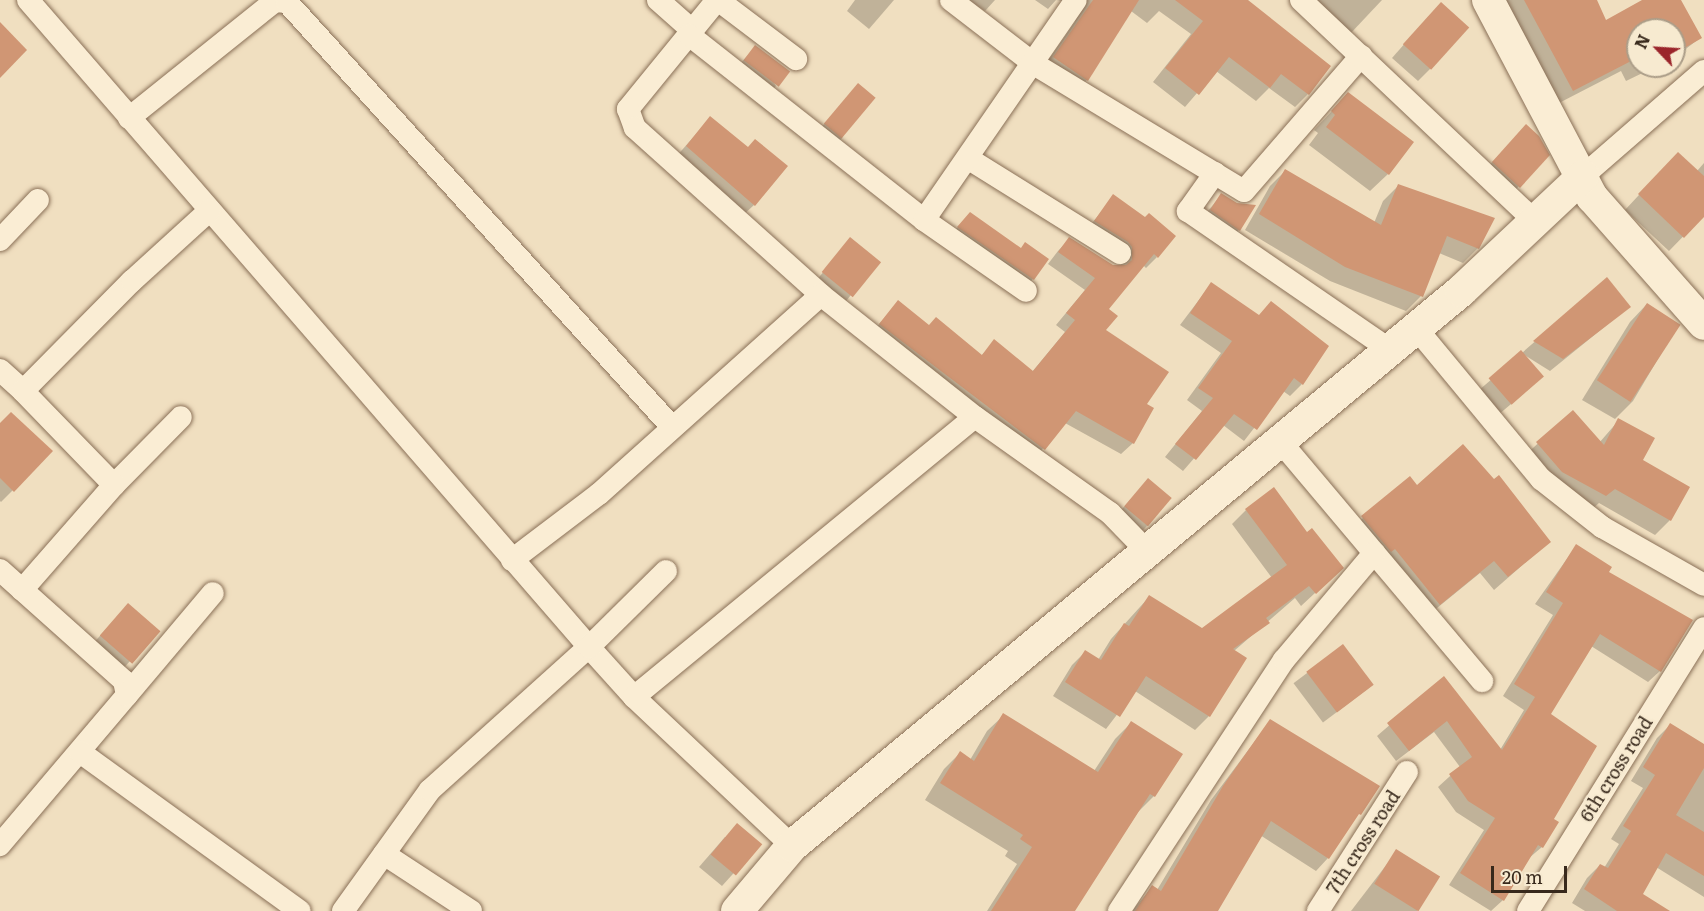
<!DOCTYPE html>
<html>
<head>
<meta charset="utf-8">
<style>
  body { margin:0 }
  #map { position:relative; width:1704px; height:911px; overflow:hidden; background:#f0dfc0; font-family:Literata,serif }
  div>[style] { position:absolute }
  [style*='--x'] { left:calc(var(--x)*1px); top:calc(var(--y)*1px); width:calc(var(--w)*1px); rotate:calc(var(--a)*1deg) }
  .shadow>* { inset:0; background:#0003; transform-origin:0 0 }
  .building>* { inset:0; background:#d09674; transform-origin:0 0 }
  .roads { filter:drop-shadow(0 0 2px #8a7057) drop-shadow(0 0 2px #8a7057) }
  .street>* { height:22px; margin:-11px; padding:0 11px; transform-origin:11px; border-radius:11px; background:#faedd4 }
  .secondary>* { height:32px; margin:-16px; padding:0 16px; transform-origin:16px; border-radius:16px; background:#faedd4 }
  span { translate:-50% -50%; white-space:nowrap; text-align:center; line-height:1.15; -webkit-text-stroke:5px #f7ead0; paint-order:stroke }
  .street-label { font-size:18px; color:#38291c }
  .north { position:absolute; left:1626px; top:18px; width:60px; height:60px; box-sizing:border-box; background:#f7ead0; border:2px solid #ab9d88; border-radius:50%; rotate:295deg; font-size:16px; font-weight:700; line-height:24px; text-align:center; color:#38291c }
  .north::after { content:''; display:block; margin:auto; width:21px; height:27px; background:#9b252b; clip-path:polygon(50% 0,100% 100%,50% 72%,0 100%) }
  .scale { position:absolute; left:1491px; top:866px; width:76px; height:27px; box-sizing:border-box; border:3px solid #38291c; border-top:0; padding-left:8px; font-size:18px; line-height:21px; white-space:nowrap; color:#38291c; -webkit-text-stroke:4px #f7ead0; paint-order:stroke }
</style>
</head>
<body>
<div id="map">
  <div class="shadow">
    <div style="clip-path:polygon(855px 0,894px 0,869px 29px,847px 11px)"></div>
    <div style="clip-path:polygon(967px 0,995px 0,985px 11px)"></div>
    <div style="clip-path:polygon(1035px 0,1244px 0,1308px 94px,1295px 107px,1269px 88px,1256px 101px,1216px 71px,1185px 107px,1153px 82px,1191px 34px,1159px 11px,1147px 23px,1131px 11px,1087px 80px,1074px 93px,1041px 71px,1075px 22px,1076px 9px,1071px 2px,1056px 0,1048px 9px)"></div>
    <div style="clip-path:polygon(1308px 0,1382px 0,1350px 34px)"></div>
    <div style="clip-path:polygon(1504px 0,1595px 0,1606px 22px,1645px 0,1679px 0,1700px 38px,1674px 58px,1674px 30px,1638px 30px,1638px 66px,1657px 66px,1626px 81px,1621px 71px,1559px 103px)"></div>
    <div style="clip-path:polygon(1429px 16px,1430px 69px,1418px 81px,1392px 58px)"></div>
    <div style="clip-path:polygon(755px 47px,776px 86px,764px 98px,732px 73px)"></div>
    <div style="clip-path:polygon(858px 85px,842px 138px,830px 150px,813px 137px)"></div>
    <div style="clip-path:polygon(1348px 94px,1388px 174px,1370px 191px,1309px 145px,1318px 133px,1314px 130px)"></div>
    <div style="clip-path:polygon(710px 118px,754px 205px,742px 216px,675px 158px)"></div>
    <div style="clip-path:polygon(1515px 138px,1548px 155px,1507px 199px,1481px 174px)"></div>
    <div style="clip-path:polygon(1704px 163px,1704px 215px,1669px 251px,1625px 210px,1664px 168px,1697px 171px)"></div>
    <div style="clip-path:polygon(1285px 171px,1374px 223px,1383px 201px,1398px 186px,1478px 248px,1463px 263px,1439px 253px,1421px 296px,1406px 311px,1330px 281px,1245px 230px,1270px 186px)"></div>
    <div style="clip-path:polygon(1221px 195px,1239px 230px,1227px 241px,1199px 222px)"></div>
    <div style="clip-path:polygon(1114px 196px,1157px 257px,1146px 268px,1143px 265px,1107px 309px,1104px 330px,1145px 405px,1133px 443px,1121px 454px,1065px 423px,1032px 461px,869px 336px,898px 302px,928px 326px,981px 356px,995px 341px,1032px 372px,1065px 332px,1056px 325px,1085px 290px,1048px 264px,1058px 251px,1069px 239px,1113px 266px,1121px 266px,1121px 259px,1084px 233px)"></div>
    <div style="clip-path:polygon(970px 214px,1033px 279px,1021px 291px,947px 239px)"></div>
    <div style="left:850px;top:239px;width:36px;height:61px;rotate:39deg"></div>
    <div style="clip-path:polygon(1606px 280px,1629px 307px,1550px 371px,1523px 354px,1530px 388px,1498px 415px,1478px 391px)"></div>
    <div style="clip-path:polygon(1211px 284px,1302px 384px,1290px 396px,1283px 391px,1244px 441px,1223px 425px,1183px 471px,1165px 457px,1202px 411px,1187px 400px,1221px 353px,1180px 325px)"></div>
    <div style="clip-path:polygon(1647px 304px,1678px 325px,1633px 401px,1615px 419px,1582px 400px,1630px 322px)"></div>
    <div style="clip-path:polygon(1572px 412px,1599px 443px,1619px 420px,1670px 520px,1655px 535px,1599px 503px,1591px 510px,1522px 458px)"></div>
    <div style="clip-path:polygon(0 425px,51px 452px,1px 502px,0 501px)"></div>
    <div style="clip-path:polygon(1409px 478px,1417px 487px,1549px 542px,1494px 590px,1480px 573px,1426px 617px,1348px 531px)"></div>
    <div style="clip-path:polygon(1148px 480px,1148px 525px,1136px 537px,1114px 518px)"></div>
    <div style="clip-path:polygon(1246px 510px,1328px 581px,1301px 606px,1295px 598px,1234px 651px,1209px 716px,1195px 730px,1135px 691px,1106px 729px,1053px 696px,1072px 665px,1085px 652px,1098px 660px,1111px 639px,1149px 597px,1202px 630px,1272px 578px,1232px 524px)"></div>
    <div style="clip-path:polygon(1576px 546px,1606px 572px,1660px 671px,1648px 682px,1591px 646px,1548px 715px,1551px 819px,1542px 847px,1529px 858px,1503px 900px,1491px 911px,1449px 885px,1484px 830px,1456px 812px,1438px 787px,1460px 767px,1434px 732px,1396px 761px,1377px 736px,1444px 678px,1500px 750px,1524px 710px,1503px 696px,1553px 615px,1535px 604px)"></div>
    <div style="clip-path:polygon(117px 617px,158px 631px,118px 674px,89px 648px)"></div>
    <div style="left:1343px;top:646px;width:49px;height:62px;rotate:53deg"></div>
    <div style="clip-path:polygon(1004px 715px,1094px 771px,1115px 739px,1131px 723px,1154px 796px,1138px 812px,1073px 911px,987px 911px,1017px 864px,1005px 856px,1008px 851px,925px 800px,944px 769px,960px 753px,970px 760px,987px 731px)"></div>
    <div style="clip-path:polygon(1270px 721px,1328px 858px,1316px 871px,1260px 835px,1216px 911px,1132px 911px,1152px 887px,1157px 890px,1211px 800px)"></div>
    <div style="clip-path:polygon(1670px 725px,1704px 746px,1704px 897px,1656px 867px,1641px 894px,1667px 911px,1585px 911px,1572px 903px,1587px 878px,1600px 865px,1604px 868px,1619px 844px,1611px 839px,1643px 788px,1631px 781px,1657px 738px)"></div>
    <div style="clip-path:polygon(725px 837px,760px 844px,722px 886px,699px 867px)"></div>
    <div style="clip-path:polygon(1397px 851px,1438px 877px,1417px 911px,1351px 911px)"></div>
  </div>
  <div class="building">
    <div style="clip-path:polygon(1093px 0,1139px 0,1088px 81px,1053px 57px)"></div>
    <div style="clip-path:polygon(1175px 0,1248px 0,1331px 66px,1309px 95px,1281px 74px,1270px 88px,1229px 57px,1199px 95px,1165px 68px,1203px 21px)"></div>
    <div style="clip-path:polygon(1524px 0,1597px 0,1606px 20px,1642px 0,1681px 0,1702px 38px,1674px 54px,1674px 30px,1638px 30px,1638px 65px,1635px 59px,1573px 91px)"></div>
    <div style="left:1441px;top:2px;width:38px;height:57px;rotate:42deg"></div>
    <div style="clip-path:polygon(0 22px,27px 50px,0 78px)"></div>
    <div style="left:755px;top:45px;width:44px;height:19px;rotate:37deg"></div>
    <div style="left:858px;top:83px;width:23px;height:53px;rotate:40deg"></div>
    <div style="clip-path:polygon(1348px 92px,1414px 142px,1389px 175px,1326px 127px,1335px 115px,1331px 111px)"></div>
    <div style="clip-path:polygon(710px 116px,748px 147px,755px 139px,788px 166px,755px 206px,686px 146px)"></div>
    <div style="clip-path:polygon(1526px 124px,1539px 136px,1550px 155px,1520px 188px,1492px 162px)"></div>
    <div style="clip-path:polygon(1678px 152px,1704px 176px,1704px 217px,1684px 238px,1638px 194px)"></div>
    <div style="clip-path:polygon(1285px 169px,1381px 225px,1398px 184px,1495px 218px,1479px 249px,1447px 236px,1423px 297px,1345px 267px,1259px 214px)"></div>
    <div style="clip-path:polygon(1221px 193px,1237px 203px,1256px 205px,1240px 231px,1210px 210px)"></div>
    <div style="clip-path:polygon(1113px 194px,1145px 217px,1149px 213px,1176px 236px,1158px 258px,1154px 254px,1109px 309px,1118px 316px,1106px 330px,1169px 372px,1147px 404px,1154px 408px,1134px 444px,1076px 411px,1045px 450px,879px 324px,898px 300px,929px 325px,936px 317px,982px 355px,994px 339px,1033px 371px,1075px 320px,1066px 313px,1095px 278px,1058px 252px,1069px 237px,1113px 265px,1126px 265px,1132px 260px,1132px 247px,1128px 242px,1094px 221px)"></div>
    <div style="clip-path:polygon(970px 212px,1021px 248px,1025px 242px,1049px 259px,1034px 280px,957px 227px)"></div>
    <div style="left:850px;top:237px;width:40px;height:45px;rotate:39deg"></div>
    <div style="clip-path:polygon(1607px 277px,1631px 307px,1563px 359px,1533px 341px)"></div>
    <div style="clip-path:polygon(1211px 282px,1259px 315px,1271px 301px,1329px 346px,1303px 385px,1294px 378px,1257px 430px,1234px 414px,1196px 460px,1175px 444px,1213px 398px,1198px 388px,1232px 341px,1190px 313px)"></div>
    <div style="left:1647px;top:303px;width:40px;height:92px;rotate:33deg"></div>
    <div style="left:1521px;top:350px;width:35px;height:43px;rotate:49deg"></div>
    <div style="clip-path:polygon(1573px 410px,1604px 445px,1618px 418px,1655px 438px,1643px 460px,1690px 487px,1671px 521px,1615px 489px,1606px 496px,1562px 472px,1536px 442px)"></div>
    <div style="clip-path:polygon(11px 412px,53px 451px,14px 492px,0 478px,0 423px)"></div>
    <div style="clip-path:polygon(1463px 444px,1494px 479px,1499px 475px,1551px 542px,1508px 577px,1494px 561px,1440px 605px,1395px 549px,1391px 552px,1361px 516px,1410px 476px,1417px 485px)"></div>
    <div style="left:1148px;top:478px;width:31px;height:37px;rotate:40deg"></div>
    <div style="clip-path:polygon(1274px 487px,1307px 532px,1312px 528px,1344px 568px,1316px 594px,1309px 586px,1266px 618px,1270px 623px,1233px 649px,1247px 658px,1210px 717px,1146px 676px,1120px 717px,1065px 682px,1085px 650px,1101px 660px,1124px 623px,1129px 626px,1149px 595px,1202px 628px,1287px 565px,1245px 509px)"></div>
    <div style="clip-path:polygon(1576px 544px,1612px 567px,1609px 572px,1693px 620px,1661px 672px,1600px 634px,1551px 714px,1597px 746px,1554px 819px,1559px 822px,1543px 848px,1538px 845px,1504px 901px,1460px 873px,1495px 818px,1468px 801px,1449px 774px,1472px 757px,1447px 721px,1409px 751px,1387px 723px,1444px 676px,1502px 750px,1535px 697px,1514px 684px,1563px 603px,1546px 592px)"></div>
    <div style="left:128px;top:603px;width:43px;height:43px;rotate:41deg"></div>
    <div style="left:1343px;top:644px;width:51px;height:46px;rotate:53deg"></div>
    <div style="clip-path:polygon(1003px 713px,1098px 772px,1131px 721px,1183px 754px,1155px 797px,1150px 794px,1075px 911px,991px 911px,1032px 847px,1020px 839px,1023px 835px,940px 783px,960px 751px,974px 761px)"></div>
    <div style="clip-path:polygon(1270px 719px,1380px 786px,1361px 815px,1359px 814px,1329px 859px,1271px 821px,1218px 911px,1135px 911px,1152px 885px,1161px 891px,1223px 786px)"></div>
    <div style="clip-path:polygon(1670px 723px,1704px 744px,1704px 768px,1676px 815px,1704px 832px,1704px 876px,1666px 853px,1643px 894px,1670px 911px,1617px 911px,1584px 889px,1600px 864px,1608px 868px,1631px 831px,1623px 826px,1655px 775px,1643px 767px)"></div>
    <div style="left:737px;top:823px;width:33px;height:41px;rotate:40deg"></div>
    <div style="left:1396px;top:849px;width:52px;height:41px;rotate:32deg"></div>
  </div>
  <div class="roads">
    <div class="street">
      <div style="--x:28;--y:0;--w:856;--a:49.07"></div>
      <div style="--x:589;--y:647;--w:67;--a:48"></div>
      <div style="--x:634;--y:697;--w:217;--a:43.3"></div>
      <div style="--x:658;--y:0;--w:47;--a:41.5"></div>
      <div style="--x:717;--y:0;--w:141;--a:129.2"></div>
      <div style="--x:628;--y:109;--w:20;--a:70"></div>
      <div style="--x:635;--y:128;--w:250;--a:41.9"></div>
      <div style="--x:821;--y:295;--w:196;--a:38.4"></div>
      <div style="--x:975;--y:417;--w:166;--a:35.4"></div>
      <div style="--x:1110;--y:513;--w:53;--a:45.8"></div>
      <div style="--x:718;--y:0;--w:98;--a:37.1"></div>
      <div style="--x:951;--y:0;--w:105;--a:37.6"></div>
      <div style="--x:1034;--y:64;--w:245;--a:31.2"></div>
      <div style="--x:1244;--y:191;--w:179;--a:-49.1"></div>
      <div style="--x:1301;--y:0;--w:323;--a:43.4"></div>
      <div style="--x:689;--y:35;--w:299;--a:38.2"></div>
      <div style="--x:924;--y:220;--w:124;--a:34.8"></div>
      <div style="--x:129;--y:118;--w:187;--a:-38.7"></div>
      <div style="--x:275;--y:1;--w:12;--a:5"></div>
      <div style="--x:287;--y:2;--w:573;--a:47.83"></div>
      <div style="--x:969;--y:159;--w:178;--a:31.9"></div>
      <div style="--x:1215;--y:173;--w:47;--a:125.4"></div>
      <div style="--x:1188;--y:211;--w:245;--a:34.5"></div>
      <div style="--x:1583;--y:176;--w:160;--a:-41"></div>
      <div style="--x:924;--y:220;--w:267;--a:-55.4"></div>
      <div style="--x:0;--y:240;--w:55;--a:-46.5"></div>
      <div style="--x:1416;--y:328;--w:196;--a:50.4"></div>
      <div style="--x:1541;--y:479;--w:78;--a:38.2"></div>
      <div style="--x:1602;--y:527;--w:117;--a:29.6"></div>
      <div style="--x:0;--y:370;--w:31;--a:42"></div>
      <div style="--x:1280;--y:441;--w:314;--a:49.9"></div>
      <div style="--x:114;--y:485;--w:95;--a:-45.4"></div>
      <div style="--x:512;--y:560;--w:109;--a:-37.2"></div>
      <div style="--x:599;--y:494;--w:298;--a:-41.9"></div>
      <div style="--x:0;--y:570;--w:166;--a:41.8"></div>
      <div style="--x:124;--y:681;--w:14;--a:78"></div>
      <div style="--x:127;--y:695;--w:197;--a:130.3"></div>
      <div style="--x:22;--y:590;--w:140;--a:-48.8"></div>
      <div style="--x:114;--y:485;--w:131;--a:-134.1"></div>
      <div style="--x:23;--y:391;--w:155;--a:-45.3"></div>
      <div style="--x:132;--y:281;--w:105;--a:-42.3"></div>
      <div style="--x:127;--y:695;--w:133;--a:-49.9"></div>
      <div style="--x:634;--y:697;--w:441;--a:-39.4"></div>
      <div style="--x:80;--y:752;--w:271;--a:35.9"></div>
      <div style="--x:384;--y:854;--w:104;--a:33.2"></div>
      <div style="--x:343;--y:911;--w:149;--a:-54.3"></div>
      <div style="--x:430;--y:790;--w:214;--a:-42"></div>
      <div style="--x:589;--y:647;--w:108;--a:-44.6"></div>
      <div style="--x:1119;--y:911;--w:300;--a:-56.7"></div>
      <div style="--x:1284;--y:660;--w:140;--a:-49.9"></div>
      <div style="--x:1318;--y:911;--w:165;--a:-57.4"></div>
      <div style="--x:1528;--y:911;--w:333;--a:-58.1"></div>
    </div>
    <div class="secondary">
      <div style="--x:1488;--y:0;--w:223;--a:62.2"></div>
      <div style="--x:1592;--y:197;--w:169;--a:48.6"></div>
      <div style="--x:737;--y:911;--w:85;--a:-49.8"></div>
      <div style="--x:792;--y:846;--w:869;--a:-39.68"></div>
      <div style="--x:1461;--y:291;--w:168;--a:-43.3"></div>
    </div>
  </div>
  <div class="street-label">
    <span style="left:1616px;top:769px;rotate:-58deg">6th cross road</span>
    <span style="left:1363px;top:842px;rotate:-57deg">7th cross road</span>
  </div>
  <div class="north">N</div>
  <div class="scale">20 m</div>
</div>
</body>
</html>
